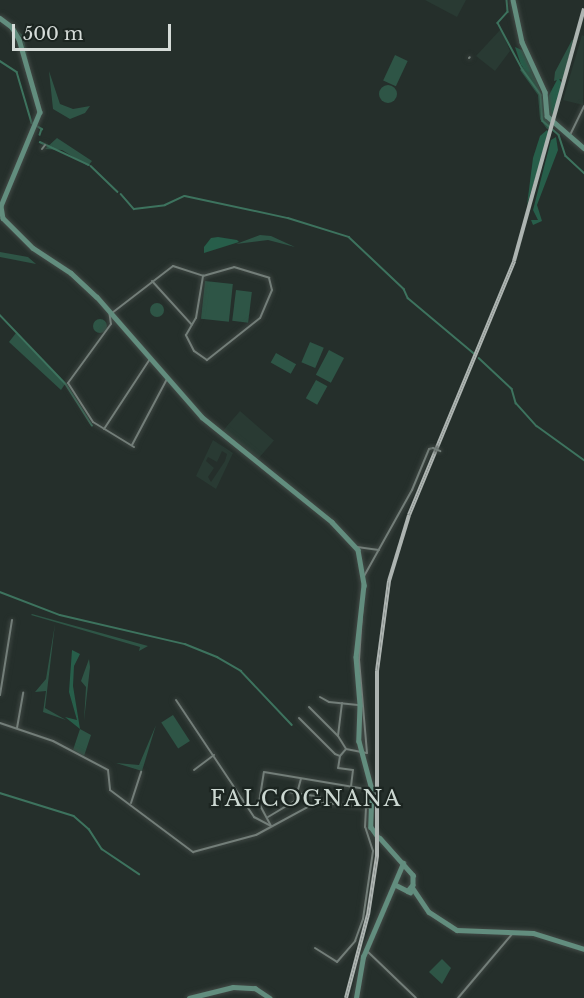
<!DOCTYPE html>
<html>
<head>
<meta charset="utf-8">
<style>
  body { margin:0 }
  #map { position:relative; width:584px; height:998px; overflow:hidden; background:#252f2b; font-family:"Libre Baskerville",serif }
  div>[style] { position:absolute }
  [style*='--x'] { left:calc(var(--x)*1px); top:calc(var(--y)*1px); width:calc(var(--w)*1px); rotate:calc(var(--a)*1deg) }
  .built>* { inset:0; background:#293a33; transform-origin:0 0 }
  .green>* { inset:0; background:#2e5546; transform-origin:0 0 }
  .round { border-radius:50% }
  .forest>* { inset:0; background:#275e4a }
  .stream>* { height:1.5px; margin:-0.75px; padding:0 0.75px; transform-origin:0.75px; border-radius:0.75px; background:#3d735e }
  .roads { filter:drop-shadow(0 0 2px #424a46) drop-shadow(0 0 2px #424a46) }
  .street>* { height:2px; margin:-1px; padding:0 1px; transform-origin:1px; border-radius:1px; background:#737e79 }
  .secondary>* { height:4.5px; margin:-2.25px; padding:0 2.25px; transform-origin:2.25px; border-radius:2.25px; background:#628d7e }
  .rail>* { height:4px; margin-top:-2px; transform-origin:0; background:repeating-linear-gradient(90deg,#1c2521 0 4.5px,#adb4b1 0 9px); box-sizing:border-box; border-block:2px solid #adb4b1 }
  .bridges { filter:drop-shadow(0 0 2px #424a46) drop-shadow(0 0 2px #424a46) }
  .street-bridge>* { height:2px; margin:-1px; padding:0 1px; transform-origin:1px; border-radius:1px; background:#737e79 }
  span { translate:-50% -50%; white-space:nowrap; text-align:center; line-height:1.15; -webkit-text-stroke:4.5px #1c2521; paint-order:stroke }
  .quarter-label { font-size:22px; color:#ccd8d2; letter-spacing:1.5px }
  .scale { position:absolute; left:12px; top:24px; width:159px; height:27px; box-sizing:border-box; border:3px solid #d5dbd8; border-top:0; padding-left:8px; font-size:18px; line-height:21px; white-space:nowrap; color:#d5dbd8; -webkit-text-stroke:4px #1c2521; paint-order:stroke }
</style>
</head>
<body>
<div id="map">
  <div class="built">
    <div style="clip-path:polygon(425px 0,466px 0,457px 17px)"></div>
    <div style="clip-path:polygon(501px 29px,510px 51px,495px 71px,476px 56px)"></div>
    <div style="clip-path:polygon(582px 35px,584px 36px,583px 105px,563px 100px)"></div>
    <div style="left:240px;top:411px;width:45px;height:27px;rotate:41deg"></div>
    <div style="clip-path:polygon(evenodd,213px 440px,233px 453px,216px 489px,196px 476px,213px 440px,222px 451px,227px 454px,225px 461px,211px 482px,208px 477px,214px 468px,206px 461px,208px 457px,217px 462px,222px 451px)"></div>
  </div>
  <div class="green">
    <div style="clip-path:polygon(572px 40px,573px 40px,562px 83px,561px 79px,554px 81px,555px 72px)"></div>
    <div style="left:395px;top:55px;width:14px;height:28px;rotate:25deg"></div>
    <div style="clip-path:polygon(523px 66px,534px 71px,552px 128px,547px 129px,540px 119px,538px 95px,520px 70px)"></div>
    <div style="clip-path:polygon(49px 71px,60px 104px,73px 109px,90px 106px,85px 113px,70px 119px,53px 109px)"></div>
    <div class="round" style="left:379px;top:85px;width:18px;height:18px"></div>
    <div style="clip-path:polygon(57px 138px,92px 161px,88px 166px,62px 150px,45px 149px)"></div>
    <div style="clip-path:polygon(260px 235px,271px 236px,295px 247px,268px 240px,236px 244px)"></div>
    <div style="clip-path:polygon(0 252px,28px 257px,36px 264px,0 257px)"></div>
    <div style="left:205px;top:281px;width:28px;height:38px;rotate:6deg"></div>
    <div style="left:236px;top:290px;width:16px;height:31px;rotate:7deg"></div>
    <div class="round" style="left:150px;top:303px;width:14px;height:14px"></div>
    <div class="round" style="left:93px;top:319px;width:14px;height:14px"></div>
    <div style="clip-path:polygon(16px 333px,65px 384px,61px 390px,9px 342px)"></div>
    <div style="left:310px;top:342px;width:15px;height:22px;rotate:23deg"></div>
    <div style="left:329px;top:350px;width:17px;height:28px;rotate:28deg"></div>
    <div style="left:276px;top:353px;width:23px;height:11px;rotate:29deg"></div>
    <div style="left:316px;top:380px;width:13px;height:21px;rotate:29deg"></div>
    <div style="clip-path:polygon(31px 615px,32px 614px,148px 646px,139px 651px,140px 647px)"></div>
    <div style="clip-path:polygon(55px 624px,45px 708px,66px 720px,43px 712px,46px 691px,35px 692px,46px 679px)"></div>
    <div style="clip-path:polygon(89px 659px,90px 667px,84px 721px,86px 687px,81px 681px)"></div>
    <div style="left:173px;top:715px;width:31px;height:14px;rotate:57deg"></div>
    <div style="clip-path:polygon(156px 725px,142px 771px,116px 763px,139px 765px)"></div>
    <div style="clip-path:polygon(80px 729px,91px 735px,84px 756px,73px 750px)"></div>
    <div style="clip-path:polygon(442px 959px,451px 968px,442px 984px,429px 972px)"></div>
  </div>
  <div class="forest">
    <div style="clip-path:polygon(8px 20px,23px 36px,33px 84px,18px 31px)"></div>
    <div style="clip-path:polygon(515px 47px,524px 51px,534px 71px,528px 72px,521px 65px)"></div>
    <div style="clip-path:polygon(558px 78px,562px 83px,553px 120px,548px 116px,548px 97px)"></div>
    <div style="clip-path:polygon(547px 130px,549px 133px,527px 205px,533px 158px,540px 136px)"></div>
    <div style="clip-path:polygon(556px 137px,558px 150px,537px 205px,542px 221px,533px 225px,531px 220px,538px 220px,533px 210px,551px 140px)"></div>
    <div style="clip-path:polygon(218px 237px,237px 240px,239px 242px,204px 253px,204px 247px,211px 238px)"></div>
    <div style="clip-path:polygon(72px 650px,80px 654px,74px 666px,73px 686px,80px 729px,65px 717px,77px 720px,69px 692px)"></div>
  </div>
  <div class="stream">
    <div style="--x:507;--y:0;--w:12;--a:85"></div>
    <div style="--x:508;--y:12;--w:15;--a:132"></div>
    <div style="--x:498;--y:23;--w:53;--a:62"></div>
    <div style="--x:523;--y:70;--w:31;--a:54"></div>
    <div style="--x:541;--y:95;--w:26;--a:86"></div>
    <div style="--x:543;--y:121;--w:21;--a:41"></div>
    <div style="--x:559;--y:135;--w:22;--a:72"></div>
    <div style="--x:566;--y:156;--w:25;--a:43"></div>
    <div style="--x:0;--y:61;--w:20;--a:33"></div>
    <div style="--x:17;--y:72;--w:53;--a:73.6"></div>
    <div style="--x:32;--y:123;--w:12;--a:31"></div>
    <div style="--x:42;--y:129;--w:6;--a:108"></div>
    <div style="--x:40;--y:142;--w:54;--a:25.1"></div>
    <div style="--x:91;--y:166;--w:37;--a:44"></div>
    <div style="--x:121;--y:194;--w:20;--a:49"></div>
    <div style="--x:134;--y:209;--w:31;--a:-7"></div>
    <div style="--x:165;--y:205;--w:21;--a:-25"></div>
    <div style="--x:185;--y:196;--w:105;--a:12.1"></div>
    <div style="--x:288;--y:218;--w:64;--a:17.3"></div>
    <div style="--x:349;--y:237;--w:76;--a:43.4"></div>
    <div style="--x:404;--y:289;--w:10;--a:66"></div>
    <div style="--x:408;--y:298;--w:89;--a:40"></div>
    <div style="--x:0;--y:315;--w:95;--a:46.3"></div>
    <div style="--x:66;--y:384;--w:49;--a:57.6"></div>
    <div style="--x:479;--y:358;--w:45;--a:43.2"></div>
    <div style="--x:512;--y:389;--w:15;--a:74"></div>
    <div style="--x:516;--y:403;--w:31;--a:48"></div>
    <div style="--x:537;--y:426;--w:58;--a:35.9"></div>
    <div style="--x:0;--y:592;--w:64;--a:21"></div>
    <div style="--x:60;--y:615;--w:128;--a:13.1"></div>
    <div style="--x:185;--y:644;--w:35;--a:22"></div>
    <div style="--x:217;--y:657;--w:28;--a:30"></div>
    <div style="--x:241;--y:671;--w:74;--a:46.6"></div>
    <div style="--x:0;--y:793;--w:77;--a:17.3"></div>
    <div style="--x:74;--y:816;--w:20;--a:41"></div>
    <div style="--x:89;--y:829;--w:24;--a:57"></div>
    <div style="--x:102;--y:849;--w:45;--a:34"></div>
  </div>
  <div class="roads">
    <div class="street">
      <div style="--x:469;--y:58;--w:1;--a:-45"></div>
      <div style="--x:571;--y:133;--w:30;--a:-64"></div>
      <div style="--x:42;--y:149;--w:5;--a:-53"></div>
      <div style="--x:152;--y:281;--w:59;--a:47.7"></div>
      <div style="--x:109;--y:310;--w:14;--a:82"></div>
      <div style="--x:111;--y:324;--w:73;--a:126.1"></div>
      <div style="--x:68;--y:383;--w:46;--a:57.3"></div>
      <div style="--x:93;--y:422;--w:48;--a:31.4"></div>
      <div style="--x:112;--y:313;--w:77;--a:-37.6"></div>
      <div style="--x:173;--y:266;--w:32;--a:18"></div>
      <div style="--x:203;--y:276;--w:32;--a:-16"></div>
      <div style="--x:234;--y:267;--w:37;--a:17"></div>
      <div style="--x:269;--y:278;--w:12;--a:76"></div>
      <div style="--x:272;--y:290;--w:30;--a:113"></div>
      <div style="--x:260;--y:318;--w:68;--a:141.6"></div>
      <div style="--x:207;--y:360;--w:16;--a:-145"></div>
      <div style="--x:194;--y:351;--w:18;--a:-117"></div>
      <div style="--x:186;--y:335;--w:20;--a:-60"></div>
      <div style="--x:196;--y:318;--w:43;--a:-80.5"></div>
      <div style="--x:104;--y:429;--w:84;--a:-56.7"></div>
      <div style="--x:132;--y:445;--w:75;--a:-62.1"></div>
      <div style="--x:357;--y:547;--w:22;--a:8"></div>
      <div style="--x:363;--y:578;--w:101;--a:-60.9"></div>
      <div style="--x:412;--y:490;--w:44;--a:-67.5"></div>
      <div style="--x:429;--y:449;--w:4;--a:-14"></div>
      <div style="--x:0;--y:695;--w:76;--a:-80.9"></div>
      <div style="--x:320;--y:697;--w:10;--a:29"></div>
      <div style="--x:329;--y:702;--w:29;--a:6"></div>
      <div style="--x:176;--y:700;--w:141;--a:56.3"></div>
      <div style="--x:254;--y:817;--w:19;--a:28"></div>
      <div style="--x:342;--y:703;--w:33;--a:97"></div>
      <div style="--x:338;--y:736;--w:15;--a:58"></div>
      <div style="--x:309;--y:707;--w:41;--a:45"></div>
      <div style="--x:299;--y:718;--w:51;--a:45"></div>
      <div style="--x:335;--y:754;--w:5;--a:22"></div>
      <div style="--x:340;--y:756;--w:9;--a:-49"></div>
      <div style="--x:0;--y:723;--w:56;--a:18.8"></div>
      <div style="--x:53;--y:741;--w:62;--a:27.8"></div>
      <div style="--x:108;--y:770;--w:20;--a:84"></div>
      <div style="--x:110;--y:790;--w:104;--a:36.8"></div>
      <div style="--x:193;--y:852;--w:65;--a:-15.1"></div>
      <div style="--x:256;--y:835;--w:69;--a:-28.4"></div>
      <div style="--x:317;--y:802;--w:55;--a:6.2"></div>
      <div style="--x:17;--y:728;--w:36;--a:-80"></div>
      <div style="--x:346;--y:749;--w:21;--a:11"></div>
      <div style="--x:367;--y:753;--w:93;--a:-94.9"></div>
      <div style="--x:359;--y:660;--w:61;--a:-86.2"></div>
      <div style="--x:340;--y:756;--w:12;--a:99"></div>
      <div style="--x:338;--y:768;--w:15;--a:8"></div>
      <div style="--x:353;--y:770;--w:17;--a:97"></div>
      <div style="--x:194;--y:770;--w:25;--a:-37"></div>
      <div style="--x:289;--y:792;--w:31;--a:9"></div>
      <div style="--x:131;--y:803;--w:33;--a:-72"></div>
      <div style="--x:268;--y:817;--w:31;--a:-31"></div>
      <div style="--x:295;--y:801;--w:23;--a:-75"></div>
      <div style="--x:271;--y:826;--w:26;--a:-118"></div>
      <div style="--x:259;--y:803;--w:31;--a:-81"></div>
      <div style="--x:264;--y:772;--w:109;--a:9.5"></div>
      <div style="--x:315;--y:948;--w:26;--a:32"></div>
      <div style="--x:337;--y:962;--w:28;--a:-49"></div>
      <div style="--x:355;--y:941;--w:23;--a:-70"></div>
      <div style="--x:363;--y:919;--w:69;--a:-81.6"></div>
      <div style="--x:373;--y:851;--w:25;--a:-108"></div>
      <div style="--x:365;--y:827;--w:20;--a:-87"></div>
      <div style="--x:366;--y:950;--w:69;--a:43.8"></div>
      <div style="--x:458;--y:998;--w:84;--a:-49.8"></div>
    </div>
    <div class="secondary">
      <div style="--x:513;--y:0;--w:43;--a:77.9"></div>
      <div style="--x:522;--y:42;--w:55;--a:65.3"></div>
      <div style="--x:545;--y:92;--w:24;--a:85"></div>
      <div style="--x:547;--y:116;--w:49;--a:40.9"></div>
      <div style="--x:0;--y:18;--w:15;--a:37"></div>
      <div style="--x:12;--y:27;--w:14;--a:60"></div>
      <div style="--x:19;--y:39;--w:76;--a:74"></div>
      <div style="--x:40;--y:112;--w:102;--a:112.5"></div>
      <div style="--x:1;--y:206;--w:12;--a:81"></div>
      <div style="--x:3;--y:218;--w:42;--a:45"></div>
      <div style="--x:33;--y:248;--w:45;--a:33.3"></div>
      <div style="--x:71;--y:273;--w:35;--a:43"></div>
      <div style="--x:97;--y:297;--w:159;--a:48.8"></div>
      <div style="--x:202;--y:417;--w:167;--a:38.9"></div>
      <div style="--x:332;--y:522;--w:38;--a:47"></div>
      <div style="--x:358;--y:550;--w:36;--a:80"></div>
      <div style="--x:364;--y:585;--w:72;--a:96.3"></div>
      <div style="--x:356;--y:657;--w:48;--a:85.2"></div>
      <div style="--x:360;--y:705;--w:36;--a:92"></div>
      <div style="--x:359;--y:741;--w:51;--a:75.1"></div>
      <div style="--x:372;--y:790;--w:37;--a:92"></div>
      <div style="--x:371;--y:827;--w:12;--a:55"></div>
      <div style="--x:380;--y:838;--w:50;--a:48.3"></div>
      <div style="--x:413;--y:875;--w:10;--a:90"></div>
      <div style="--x:413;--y:885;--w:8;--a:130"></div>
      <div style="--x:396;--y:885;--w:16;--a:27"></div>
      <div style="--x:412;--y:887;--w:30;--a:56"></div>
      <div style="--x:429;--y:912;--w:33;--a:33"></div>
      <div style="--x:457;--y:930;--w:76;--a:2.3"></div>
      <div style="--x:533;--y:933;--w:53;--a:17.4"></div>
      <div style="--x:189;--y:998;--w:45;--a:-14"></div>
      <div style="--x:233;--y:987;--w:22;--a:3"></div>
      <div style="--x:255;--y:988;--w:18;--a:34"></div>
      <div style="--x:356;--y:998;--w:42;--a:-80.3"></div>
      <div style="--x:363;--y:957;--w:102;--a:-66.9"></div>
    </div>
  </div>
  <div class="rail">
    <div style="--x:346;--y:998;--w:86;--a:-75.2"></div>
    <div style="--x:368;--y:915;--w:60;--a:-81.3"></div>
    <div style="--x:377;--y:856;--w:185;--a:-90"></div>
    <div style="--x:377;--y:671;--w:91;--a:-82.4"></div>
    <div style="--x:389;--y:581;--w:69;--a:-73.1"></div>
    <div style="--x:409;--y:515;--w:275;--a:-67.5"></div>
    <div style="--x:514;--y:261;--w:262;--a:-74.5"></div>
  </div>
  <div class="bridges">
    <div class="street-bridge">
      <div style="--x:433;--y:448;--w:8;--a:23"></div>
    </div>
  </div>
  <div class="quarter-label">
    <span style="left:306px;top:799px">FALCOGNANA</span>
  </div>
  <div class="scale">500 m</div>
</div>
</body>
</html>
